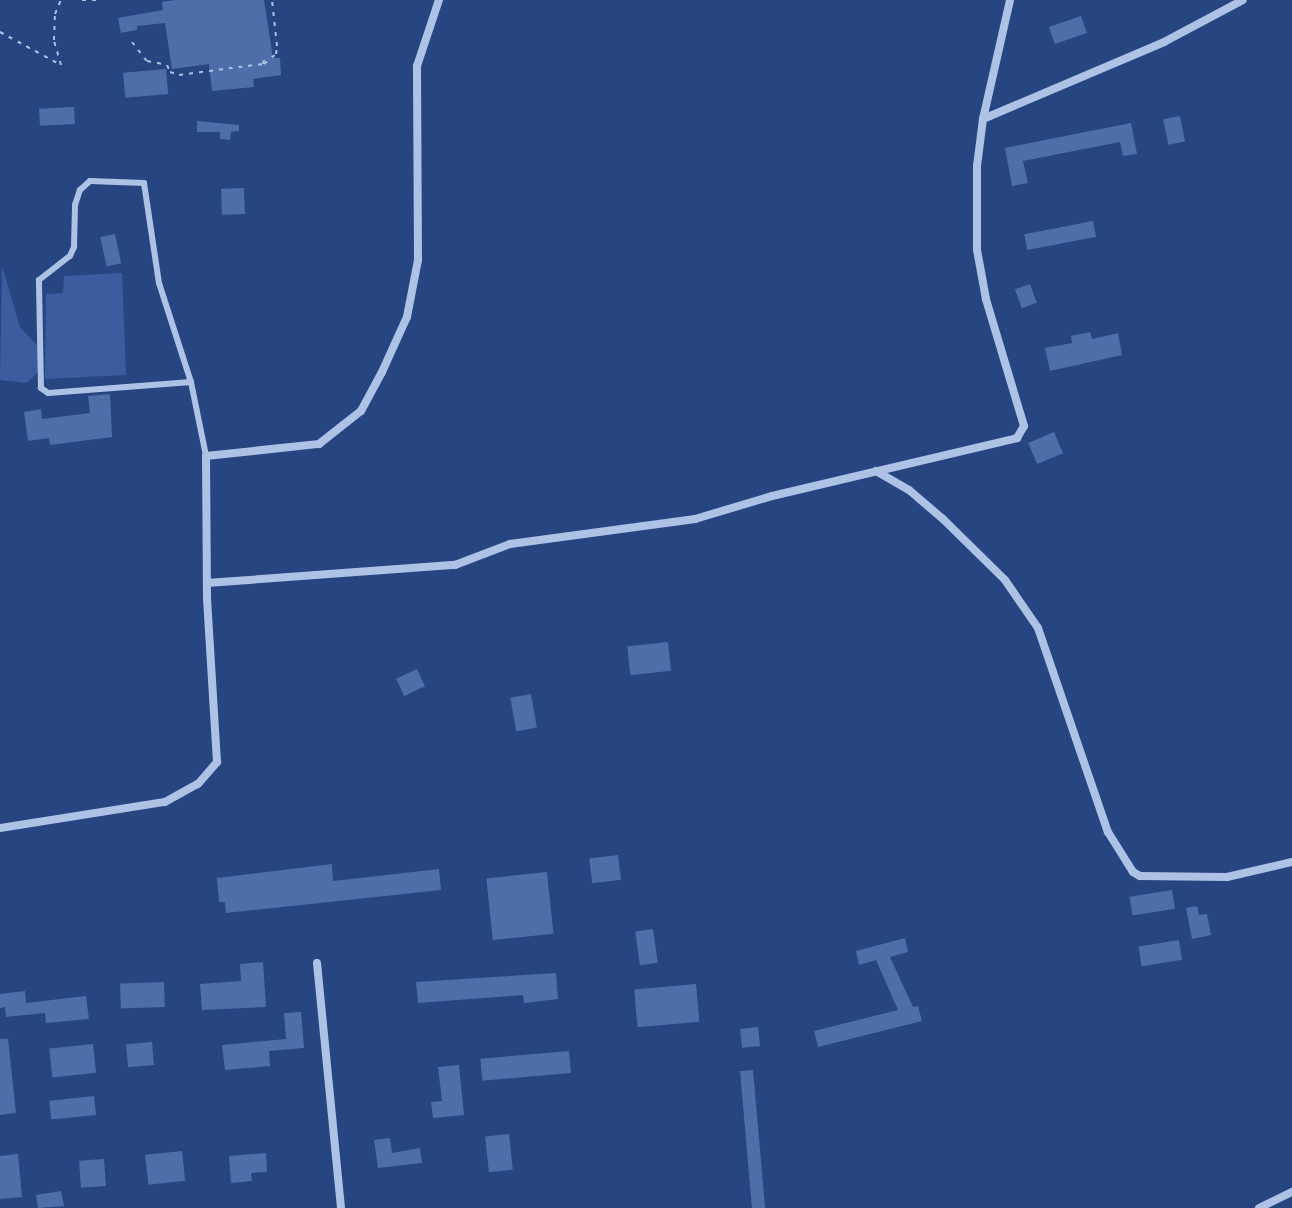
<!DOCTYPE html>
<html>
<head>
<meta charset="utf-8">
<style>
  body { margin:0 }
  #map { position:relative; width:1292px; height:1208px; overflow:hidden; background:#264581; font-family:"Source Sans 3",sans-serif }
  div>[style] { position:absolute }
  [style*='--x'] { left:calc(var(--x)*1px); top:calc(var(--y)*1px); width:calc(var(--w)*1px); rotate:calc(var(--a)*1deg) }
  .green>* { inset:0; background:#3b5d9f }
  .building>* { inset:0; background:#4e6eaa; transform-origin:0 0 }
  .path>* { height:2px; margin-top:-1px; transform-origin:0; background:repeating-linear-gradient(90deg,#aec2e6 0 4px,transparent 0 10px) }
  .lane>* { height:6px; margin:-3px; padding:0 3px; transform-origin:3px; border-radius:3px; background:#aec2e6 }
  .street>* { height:8px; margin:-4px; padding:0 4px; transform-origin:4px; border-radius:4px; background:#aec2e6 }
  span { translate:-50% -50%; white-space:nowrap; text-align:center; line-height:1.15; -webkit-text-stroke:6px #264581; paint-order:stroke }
</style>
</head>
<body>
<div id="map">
  <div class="green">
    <div style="clip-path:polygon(2px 266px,20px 327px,38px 346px,38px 372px,27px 383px,0 380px)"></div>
    <div style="clip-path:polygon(122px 273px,126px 375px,45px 379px,46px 294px,63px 293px,64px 276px)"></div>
  </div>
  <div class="building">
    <div style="clip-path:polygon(175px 0,264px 0,273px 58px,280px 58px,281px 75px,253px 79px,254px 87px,212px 91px,209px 64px,172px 69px,165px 23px,137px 26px,137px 30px,121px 33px,118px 18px,163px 10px,162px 2px)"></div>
    <div style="left:1081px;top:16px;width:18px;height:34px;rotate:71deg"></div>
    <div style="left:166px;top:69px;width:25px;height:43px;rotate:85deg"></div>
    <div style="left:74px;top:107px;width:17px;height:35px;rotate:87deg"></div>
    <div style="left:1180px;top:116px;width:26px;height:17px;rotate:79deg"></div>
    <div style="clip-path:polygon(197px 121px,239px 125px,239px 131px,231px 132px,230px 140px,220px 139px,220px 132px,197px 132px)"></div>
    <div style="clip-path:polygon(1131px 123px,1137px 154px,1123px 156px,1120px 142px,1023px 161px,1028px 183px,1012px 186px,1005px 148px)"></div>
    <div style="left:244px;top:188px;width:26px;height:23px;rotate:88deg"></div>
    <div style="left:1093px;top:221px;width:16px;height:70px;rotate:79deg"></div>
    <div style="left:115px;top:234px;width:30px;height:15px;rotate:78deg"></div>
    <div style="left:1030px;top:284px;width:20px;height:16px;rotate:70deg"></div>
    <div style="clip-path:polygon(1090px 332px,1092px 339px,1118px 333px,1122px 355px,1050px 371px,1045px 348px,1072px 343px,1071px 336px)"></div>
    <div style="clip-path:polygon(110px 394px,112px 437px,50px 445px,49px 438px,28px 441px,24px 412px,41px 409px,42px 419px,90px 413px,88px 396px)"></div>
    <div style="left:1054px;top:432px;width:23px;height:28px;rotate:67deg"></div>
    <div style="left:668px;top:642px;width:29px;height:41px;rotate:84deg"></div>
    <div style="left:417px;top:669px;width:19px;height:23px;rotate:65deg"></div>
    <div style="left:531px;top:694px;width:34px;height:21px;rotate:80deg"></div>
    <div style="left:618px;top:855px;width:25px;height:29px;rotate:83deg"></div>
    <div style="clip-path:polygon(332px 864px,333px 881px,439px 869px,441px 890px,226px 913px,225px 902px,219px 902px,217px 878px)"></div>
    <div style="left:547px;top:872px;width:62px;height:61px;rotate:84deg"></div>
    <div style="left:1172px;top:890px;width:19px;height:43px;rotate:81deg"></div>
    <div style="clip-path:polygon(1197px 906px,1199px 915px,1207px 914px,1211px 935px,1192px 939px,1186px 908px)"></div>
    <div style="left:653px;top:929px;width:34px;height:18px;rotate:82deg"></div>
    <div style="clip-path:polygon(905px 938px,908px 952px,890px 957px,913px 1007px,918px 1006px,922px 1021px,818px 1047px,814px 1031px,898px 1010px,876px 960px,859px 965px,856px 951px)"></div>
    <div style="left:1179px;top:940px;width:20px;height:41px;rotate:81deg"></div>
    <div style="clip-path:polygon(263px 962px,266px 1007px,202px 1010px,200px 984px,241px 981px,240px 964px)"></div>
    <div style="clip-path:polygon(556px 973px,558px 999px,524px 1003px,523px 995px,418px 1003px,416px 982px)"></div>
    <div style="left:164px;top:982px;width:25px;height:44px;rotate:88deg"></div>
    <div style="left:696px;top:984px;width:38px;height:62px;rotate:85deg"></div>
    <div style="clip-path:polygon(25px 991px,26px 1003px,86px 996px,89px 1019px,46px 1023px,45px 1013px,6px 1017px,5px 1007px,0 1008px,0 994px)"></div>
    <div style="clip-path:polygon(301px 1012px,304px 1048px,269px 1051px,270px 1066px,225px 1070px,222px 1045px,286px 1039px,284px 1013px)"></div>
    <div style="left:758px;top:1027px;width:19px;height:18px;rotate:84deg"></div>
    <div style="clip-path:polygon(0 1039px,8px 1039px,16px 1113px,0 1115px)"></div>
    <div style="left:152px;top:1042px;width:23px;height:26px;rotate:85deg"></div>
    <div style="left:93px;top:1044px;width:29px;height:44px;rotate:84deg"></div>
    <div style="left:569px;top:1051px;width:22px;height:89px;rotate:85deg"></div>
    <div style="clip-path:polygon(459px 1065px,464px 1115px,433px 1118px,431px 1102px,442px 1101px,438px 1067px)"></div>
    <div style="left:753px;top:1070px;width:139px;height:13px;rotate:85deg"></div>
    <div style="left:94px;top:1096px;width:19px;height:45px;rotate:84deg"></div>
    <div style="left:509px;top:1134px;width:36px;height:24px;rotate:84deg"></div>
    <div style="clip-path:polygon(390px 1138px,392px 1153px,420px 1148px,422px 1163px,378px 1168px,374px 1140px)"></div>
    <div style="left:182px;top:1151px;width:30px;height:37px;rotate:84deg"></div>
    <div style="clip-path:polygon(266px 1153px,267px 1172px,251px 1173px,252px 1181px,231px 1183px,229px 1156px)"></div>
    <div style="clip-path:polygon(18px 1154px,22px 1197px,0 1199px,0 1156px)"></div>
    <div style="left:104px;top:1159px;width:27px;height:25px;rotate:86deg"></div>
    <div style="clip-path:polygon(61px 1191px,64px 1206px,38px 1208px,36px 1195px)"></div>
  </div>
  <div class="path">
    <div style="--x:82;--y:0;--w:16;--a:0"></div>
    <div style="--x:0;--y:32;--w:69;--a:28.4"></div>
    <div style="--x:132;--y:42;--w:24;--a:52"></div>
    <div style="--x:147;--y:61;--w:20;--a:11"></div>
    <div style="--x:167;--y:65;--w:8;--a:67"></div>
    <div style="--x:170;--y:72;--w:9;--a:18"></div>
    <div style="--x:179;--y:75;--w:85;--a:-7.5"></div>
    <div style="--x:263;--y:64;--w:7;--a:-74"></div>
    <div style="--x:264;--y:64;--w:16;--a:-40"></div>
    <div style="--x:276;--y:54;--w:8;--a:-83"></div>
    <div style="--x:277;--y:46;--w:46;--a:-96.2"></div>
    <div style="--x:61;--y:65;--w:26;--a:-106"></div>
    <div style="--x:54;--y:40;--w:26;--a:-88"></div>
    <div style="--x:55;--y:14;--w:15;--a:-67"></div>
  </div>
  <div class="lane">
    <div style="--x:191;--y:382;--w:143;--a:175.6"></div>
    <div style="--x:48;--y:393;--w:9;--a:-144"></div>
    <div style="--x:41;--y:388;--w:108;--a:-91.1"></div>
    <div style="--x:39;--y:280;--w:39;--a:-38"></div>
    <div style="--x:70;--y:256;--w:10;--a:-66"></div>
    <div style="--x:74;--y:247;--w:42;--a:-88.6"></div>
    <div style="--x:75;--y:205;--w:16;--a:-72"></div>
    <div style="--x:80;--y:190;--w:13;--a:-42"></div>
    <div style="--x:90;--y:181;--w:54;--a:2.1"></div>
    <div style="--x:144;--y:183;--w:101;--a:81.5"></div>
    <div style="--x:159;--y:283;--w:104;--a:72.1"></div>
    <div style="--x:191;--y:382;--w:76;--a:78.5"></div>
  </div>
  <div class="street">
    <div style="--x:983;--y:119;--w:197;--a:-23"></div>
    <div style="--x:1164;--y:42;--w:89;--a:-28"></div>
    <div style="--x:876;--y:471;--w:38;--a:30"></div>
    <div style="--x:909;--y:490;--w:45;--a:40.5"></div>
    <div style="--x:943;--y:519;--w:87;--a:44.5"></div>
    <div style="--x:1005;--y:580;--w:58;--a:55.5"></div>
    <div style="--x:1038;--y:628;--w:216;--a:71.1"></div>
    <div style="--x:1108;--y:832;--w:47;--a:58"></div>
    <div style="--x:1133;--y:872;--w:8;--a:30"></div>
    <div style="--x:1140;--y:876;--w:87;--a:0.7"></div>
    <div style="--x:1227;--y:877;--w:67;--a:-13"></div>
    <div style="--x:207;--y:583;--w:249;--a:-4.2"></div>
    <div style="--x:455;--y:565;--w:59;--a:-20.9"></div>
    <div style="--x:510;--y:544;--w:187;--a:-7.7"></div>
    <div style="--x:695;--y:519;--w:80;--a:-16.6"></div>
    <div style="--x:772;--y:496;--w:252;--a:-13.3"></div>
    <div style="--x:1017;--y:438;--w:14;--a:-60"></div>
    <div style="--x:1024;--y:426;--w:133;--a:-106.7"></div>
    <div style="--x:986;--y:299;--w:50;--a:-100.4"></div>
    <div style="--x:977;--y:250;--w:84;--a:-90"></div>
    <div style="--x:977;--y:166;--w:47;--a:-82.7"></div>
    <div style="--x:983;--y:119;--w:122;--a:-77.2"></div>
    <div style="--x:0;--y:828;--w:167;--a:-9"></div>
    <div style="--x:165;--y:802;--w:38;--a:-29"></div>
    <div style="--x:198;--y:784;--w:29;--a:-49"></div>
    <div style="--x:217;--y:762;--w:164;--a:-93.5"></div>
    <div style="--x:207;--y:598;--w:142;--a:-90.4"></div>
    <div style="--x:206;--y:456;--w:114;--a:-6.1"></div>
    <div style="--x:319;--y:444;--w:53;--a:-38.2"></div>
    <div style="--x:361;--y:411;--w:44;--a:-61.7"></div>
    <div style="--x:382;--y:372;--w:60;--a:-65.6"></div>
    <div style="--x:407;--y:317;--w:58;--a:-79.1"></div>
    <div style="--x:418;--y:260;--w:194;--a:-90.3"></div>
    <div style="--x:417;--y:66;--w:70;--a:-71.6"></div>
    <div style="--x:317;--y:963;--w:246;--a:84.4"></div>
    <div style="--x:1259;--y:1208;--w:37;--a:-26"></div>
  </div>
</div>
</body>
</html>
